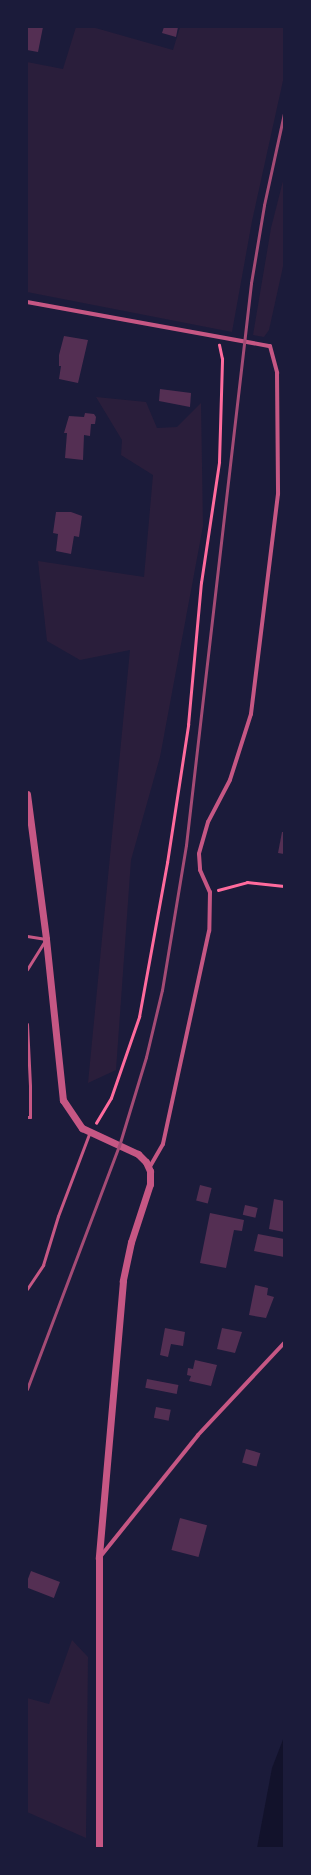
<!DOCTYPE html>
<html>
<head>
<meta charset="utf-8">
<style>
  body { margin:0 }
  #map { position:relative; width:311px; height:1875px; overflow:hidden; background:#1b1b3a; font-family:"Exo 2",sans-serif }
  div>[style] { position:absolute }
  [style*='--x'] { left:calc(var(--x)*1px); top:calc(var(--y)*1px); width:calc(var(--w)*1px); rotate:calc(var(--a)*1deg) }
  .green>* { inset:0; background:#2a1e3b }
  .water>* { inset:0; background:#12122b }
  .building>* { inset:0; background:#542f53; transform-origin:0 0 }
  .path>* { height:2.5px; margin:-1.25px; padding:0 1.25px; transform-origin:1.25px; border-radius:1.25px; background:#ff6b9d }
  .service>* { height:3px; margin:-1.5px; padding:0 1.5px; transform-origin:1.5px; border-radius:1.5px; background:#c65784 }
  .minor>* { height:4px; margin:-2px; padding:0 2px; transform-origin:2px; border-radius:2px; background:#c65784 }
  .tertiary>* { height:7px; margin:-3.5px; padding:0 3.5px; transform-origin:3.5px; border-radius:3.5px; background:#c65784 }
  .rail>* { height:3px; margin:-1.5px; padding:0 1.5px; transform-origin:1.5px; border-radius:1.5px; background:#a44b75 }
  span { translate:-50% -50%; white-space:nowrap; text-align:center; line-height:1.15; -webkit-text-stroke:3.5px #1b1b3a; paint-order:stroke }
  .frame { position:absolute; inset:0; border:28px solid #1b1b3a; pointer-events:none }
</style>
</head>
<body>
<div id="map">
  <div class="green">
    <div style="clip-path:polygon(76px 27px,92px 27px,173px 50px,180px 27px,284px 27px,284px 76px,252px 221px,232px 332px,27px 292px,27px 62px,63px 69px)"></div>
    <div style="clip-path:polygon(284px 177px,284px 262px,269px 330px,264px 337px,253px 335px,271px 228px)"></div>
    <div style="clip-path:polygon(96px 397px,146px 402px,157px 428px,177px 427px,201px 403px,203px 526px,160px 757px,131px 860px,116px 1070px,88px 1083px,130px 650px,80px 660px,47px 641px,38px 561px,144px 577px,153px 475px,121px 455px,122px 440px)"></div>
    <div style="clip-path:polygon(72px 1640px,88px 1657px,86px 1838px,27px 1812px,27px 1698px,49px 1704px)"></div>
  </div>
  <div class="water">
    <div style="clip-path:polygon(284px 1737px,284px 1848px,257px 1848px,272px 1768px)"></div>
  </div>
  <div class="building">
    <div style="clip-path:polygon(27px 27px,43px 27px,38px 52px,27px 50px)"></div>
    <div style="clip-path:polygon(164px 27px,178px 27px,176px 37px,162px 33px)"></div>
    <div style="clip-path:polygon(64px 336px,88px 340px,78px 383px,59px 379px,61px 366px,59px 366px,59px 355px)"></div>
    <div style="clip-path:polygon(160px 389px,191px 393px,190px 407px,159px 401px)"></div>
    <div style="clip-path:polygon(85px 413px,94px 414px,96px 417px,95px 424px,91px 424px,90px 436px,84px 435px,83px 460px,65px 458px,67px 433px,64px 433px,69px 416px,84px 417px)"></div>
    <div style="clip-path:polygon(56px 512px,71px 512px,82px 516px,79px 537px,74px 536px,71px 554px,56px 551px,58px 534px,53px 533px)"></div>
    <div style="clip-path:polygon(282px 832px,284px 832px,284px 854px,278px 853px)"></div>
    <div style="left:200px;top:1185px;width:12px;height:16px;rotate:14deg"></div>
    <div style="clip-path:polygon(274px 1199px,284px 1201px,284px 1232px,269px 1229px)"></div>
    <div style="left:245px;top:1205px;width:13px;height:10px;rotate:13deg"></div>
    <div style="clip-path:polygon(210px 1213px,244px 1220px,242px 1231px,234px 1230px,226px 1268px,200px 1263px)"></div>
    <div style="clip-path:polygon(258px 1234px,284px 1239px,284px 1257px,254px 1251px)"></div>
    <div style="clip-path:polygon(255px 1285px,268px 1288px,267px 1295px,274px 1297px,266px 1318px,249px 1315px)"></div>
    <div style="clip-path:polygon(165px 1328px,185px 1332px,183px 1346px,171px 1344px,168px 1357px,160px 1355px)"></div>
    <div style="clip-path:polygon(222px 1328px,242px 1332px,235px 1353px,217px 1349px)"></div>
    <div style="clip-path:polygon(195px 1360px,217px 1365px,211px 1386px,189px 1381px,191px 1376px,187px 1375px,188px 1368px,193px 1369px)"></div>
    <div style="left:147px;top:1379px;width:32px;height:9px;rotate:11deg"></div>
    <div style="left:156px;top:1407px;width:15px;height:11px;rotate:11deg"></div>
    <div style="left:246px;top:1449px;width:15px;height:14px;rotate:16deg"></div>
    <div style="left:180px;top:1518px;width:28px;height:33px;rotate:15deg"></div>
    <div style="left:31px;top:1571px;width:31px;height:17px;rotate:21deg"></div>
  </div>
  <div class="path">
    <div style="--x:218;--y:890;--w:30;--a:-15"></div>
    <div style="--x:247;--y:882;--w:37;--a:6"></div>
    <div style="--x:96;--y:1123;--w:29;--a:-59"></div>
    <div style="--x:111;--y:1098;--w:86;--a:-70.9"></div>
    <div style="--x:139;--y:1017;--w:157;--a:-79.7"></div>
    <div style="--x:167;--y:863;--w:140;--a:-81.3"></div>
    <div style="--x:188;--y:725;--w:143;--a:-84.8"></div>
    <div style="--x:201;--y:583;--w:122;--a:-81.5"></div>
    <div style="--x:219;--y:462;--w:103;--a:-88.3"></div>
    <div style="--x:222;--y:359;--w:14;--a:-102"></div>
  </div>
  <div class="service">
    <div style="--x:27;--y:936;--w:19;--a:9"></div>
    <div style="--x:46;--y:939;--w:36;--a:122"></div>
    <div style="--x:27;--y:1024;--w:62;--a:87.2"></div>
    <div style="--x:30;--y:1086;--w:31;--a:90"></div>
    <div style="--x:30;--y:1117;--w:3;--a:180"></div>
    <div style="--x:27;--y:1289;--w:29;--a:-56"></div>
    <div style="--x:43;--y:1265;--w:51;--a:-73"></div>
    <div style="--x:58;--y:1216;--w:88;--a:-69.3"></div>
  </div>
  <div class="minor">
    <div style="--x:27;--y:302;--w:247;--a:10.3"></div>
    <div style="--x:270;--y:346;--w:28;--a:75"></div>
    <div style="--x:277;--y:373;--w:121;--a:89.5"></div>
    <div style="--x:278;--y:494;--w:222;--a:97"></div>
    <div style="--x:251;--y:714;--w:69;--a:107.7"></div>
    <div style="--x:230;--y:780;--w:47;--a:117.6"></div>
    <div style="--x:208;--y:822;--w:33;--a:106"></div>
    <div style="--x:199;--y:854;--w:16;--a:86"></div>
    <div style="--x:200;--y:870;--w:24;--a:66"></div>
    <div style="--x:210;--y:892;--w:39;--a:91"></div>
    <div style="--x:209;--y:931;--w:218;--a:102.2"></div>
    <div style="--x:163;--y:1144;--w:28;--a:120"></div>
    <div style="--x:100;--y:1557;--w:156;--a:-51.2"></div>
    <div style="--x:198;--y:1435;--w:126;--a:-46.9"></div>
  </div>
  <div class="tertiary">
    <div style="--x:27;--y:794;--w:146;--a:82.5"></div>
    <div style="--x:46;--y:939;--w:162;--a:84"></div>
    <div style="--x:63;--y:1100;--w:34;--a:56"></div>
    <div style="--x:82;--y:1128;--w:62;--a:24.9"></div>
    <div style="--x:138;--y:1154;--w:11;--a:45"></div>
    <div style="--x:146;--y:1162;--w:10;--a:66"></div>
    <div style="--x:150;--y:1171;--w:13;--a:90"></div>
    <div style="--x:150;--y:1184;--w:61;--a:108.1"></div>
    <div style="--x:131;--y:1242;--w:40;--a:102"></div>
    <div style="--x:123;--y:1281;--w:278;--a:95"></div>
    <div style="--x:99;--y:1558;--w:290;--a:90"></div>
  </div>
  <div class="rail">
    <div style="--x:27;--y:1389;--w:260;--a:-69.3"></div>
    <div style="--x:119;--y:1146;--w:93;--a:-73.1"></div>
    <div style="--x:146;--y:1057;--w:69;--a:-76.6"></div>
    <div style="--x:162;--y:990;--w:147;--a:-80.6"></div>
    <div style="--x:186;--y:845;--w:566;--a:-83.4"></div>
    <div style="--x:251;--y:283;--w:79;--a:-80.5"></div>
    <div style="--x:264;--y:205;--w:94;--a:-77.7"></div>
  </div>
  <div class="frame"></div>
</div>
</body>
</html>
